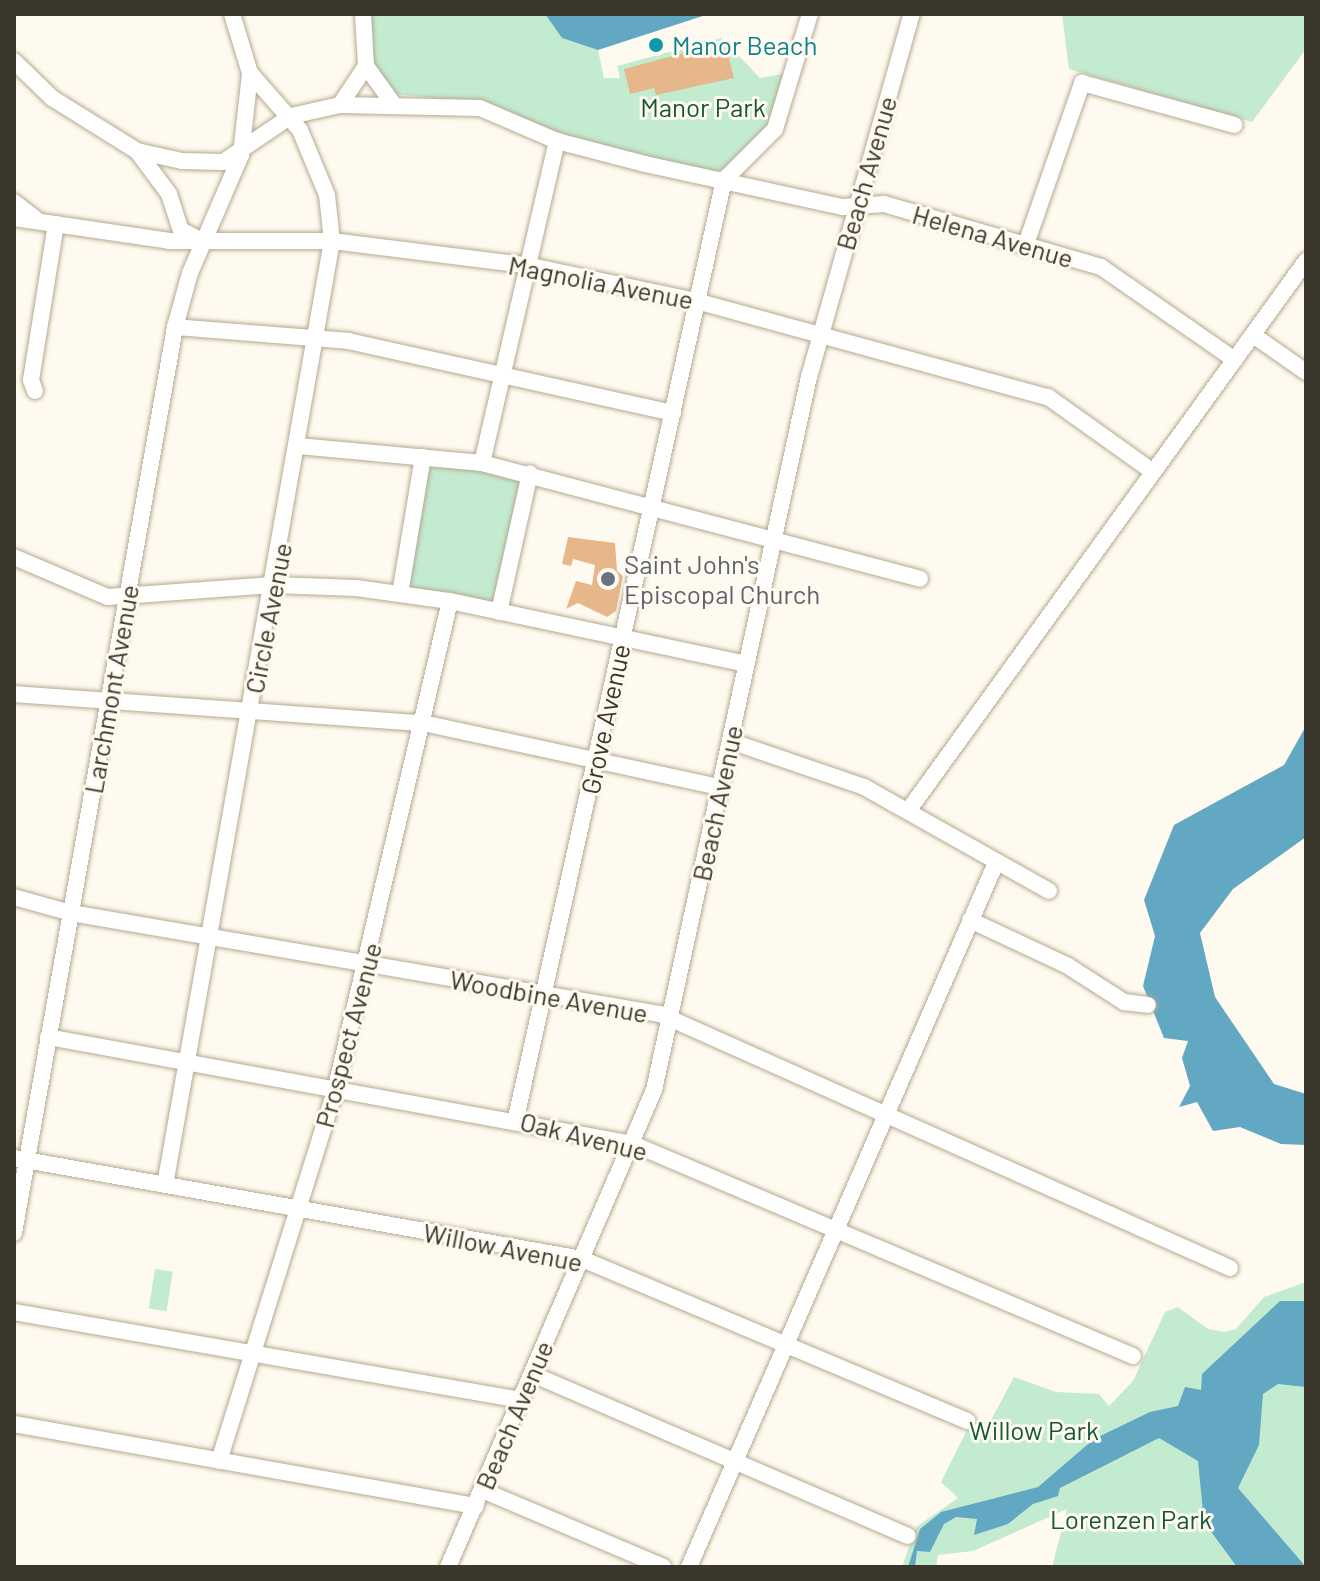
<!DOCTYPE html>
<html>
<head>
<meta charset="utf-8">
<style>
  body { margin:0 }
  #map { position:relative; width:1320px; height:1581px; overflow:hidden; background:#fffaef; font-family:Barlow,sans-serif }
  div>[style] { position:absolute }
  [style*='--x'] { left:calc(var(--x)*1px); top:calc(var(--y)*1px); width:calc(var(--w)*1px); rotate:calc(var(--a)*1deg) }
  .green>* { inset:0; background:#c3ebd0; transform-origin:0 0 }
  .water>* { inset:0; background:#63a8c2 }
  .building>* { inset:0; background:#e5b78a }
  .roads { filter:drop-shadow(0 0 2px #b5a98f) drop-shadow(0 0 2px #b5a98f) }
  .minor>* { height:16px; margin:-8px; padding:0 8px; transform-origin:8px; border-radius:8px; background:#fff }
  .dots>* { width:22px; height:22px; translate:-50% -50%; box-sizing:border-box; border:4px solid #fffaef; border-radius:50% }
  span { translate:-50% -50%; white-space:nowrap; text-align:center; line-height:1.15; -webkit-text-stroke:6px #fffaef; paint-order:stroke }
  .culture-label { font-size:26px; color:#0d838f }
  .left { translate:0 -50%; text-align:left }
  .park-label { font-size:26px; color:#145734 }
  .street-label { font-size:26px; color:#3b362b }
  .worship-label { font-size:26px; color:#5b616d }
  .frame { position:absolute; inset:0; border:16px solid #3b362b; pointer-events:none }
</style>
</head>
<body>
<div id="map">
  <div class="green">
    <div style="clip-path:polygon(368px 14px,545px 14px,562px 38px,598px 50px,604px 78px,620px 78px,617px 66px,722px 38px,760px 78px,787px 73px,771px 126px,727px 168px,709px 173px,565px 138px,492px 104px,393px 94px,371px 58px)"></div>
    <div style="clip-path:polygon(1062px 14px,1306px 14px,1306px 49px,1252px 122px,1069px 69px)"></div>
    <div style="left:426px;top:460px;width:101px;height:133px;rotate:10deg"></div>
    <div style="left:155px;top:1269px;width:18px;height:40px;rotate:9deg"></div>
    <div style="clip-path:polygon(1306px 1282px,1306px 1567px,1052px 1567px,1067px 1509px,973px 1551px,938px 1555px,936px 1567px,902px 1567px,916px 1527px,958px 1498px,941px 1482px,971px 1422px,990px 1422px,1014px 1377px,1056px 1392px,1099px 1394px,1109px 1406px,1133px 1381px,1165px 1312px,1178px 1307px,1208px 1329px,1225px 1332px,1236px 1329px,1264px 1297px)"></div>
  </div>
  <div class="water">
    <div style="clip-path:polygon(545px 14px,709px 14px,598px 50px,562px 38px)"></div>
    <div style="clip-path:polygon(1306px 726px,1306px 837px,1233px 889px,1200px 933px,1215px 997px,1274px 1084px,1306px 1094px,1306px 1145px,1281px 1144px,1240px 1127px,1213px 1131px,1197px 1102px,1179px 1107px,1190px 1086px,1182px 1058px,1188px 1041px,1164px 1038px,1143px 986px,1155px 936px,1144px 900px,1174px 825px,1284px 765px)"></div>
    <div style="clip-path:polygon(1280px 1301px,1306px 1301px,1306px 1387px,1278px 1384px,1263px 1394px,1259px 1445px,1238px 1488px,1306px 1567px,1237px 1567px,1204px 1522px,1198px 1461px,1159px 1438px,1060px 1488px,1058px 1496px,1033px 1504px,1008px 1524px,974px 1535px,977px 1519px,956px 1517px,944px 1524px,930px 1552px,917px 1551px,915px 1567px,908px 1567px,920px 1529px,941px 1512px,1038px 1487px,1094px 1439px,1150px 1412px,1178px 1406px,1185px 1387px,1201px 1390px,1202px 1374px)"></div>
  </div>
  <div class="building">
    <div style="clip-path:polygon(725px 42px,734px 78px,656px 95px,654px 88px,630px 94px,624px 69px)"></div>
    <div style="clip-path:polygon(568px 537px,615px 543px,617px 571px,623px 576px,616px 611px,607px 617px,578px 603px,566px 609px,576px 581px,592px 585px,595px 565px,573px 559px,571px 566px,562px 564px)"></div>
  </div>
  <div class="roads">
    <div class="minor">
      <div style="--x:363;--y:14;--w:52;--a:86.7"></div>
      <div style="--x:366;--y:66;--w:48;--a:54.3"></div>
      <div style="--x:14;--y:61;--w:53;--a:44.2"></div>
      <div style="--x:52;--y:98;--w:100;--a:31.9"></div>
      <div style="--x:137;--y:151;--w:46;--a:12.5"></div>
      <div style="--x:182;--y:161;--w:41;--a:1.4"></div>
      <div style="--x:223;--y:162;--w:82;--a:-34.1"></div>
      <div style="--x:291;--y:116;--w:50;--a:-12.7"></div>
      <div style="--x:340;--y:105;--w:140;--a:1.2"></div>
      <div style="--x:480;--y:108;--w:84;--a:23.2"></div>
      <div style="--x:557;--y:141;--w:91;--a:14.6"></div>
      <div style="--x:645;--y:164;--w:203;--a:12.3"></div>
      <div style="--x:843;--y:207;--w:41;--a:-4.2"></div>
      <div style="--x:884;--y:204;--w:226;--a:16.2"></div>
      <div style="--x:1101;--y:267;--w:163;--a:34.8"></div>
      <div style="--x:340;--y:105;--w:47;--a:-56.3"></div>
      <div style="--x:137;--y:151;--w:54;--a:53.3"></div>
      <div style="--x:169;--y:194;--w:38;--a:72"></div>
      <div style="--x:181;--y:230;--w:19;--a:28"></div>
      <div style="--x:724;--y:180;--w:72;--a:-45"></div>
      <div style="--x:775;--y:129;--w:120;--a:-73.1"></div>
      <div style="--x:14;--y:202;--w:31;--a:38"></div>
      <div style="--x:14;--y:218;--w:157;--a:8.4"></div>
      <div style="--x:169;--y:241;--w:163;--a:0"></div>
      <div style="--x:332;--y:241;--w:195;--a:7.1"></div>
      <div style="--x:526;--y:265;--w:174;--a:12"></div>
      <div style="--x:696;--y:301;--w:365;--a:15.3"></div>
      <div style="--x:1048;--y:397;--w:129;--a:35.5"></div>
      <div style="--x:1025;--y:247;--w:174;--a:-70.8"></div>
      <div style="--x:1082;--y:83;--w:158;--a:15.4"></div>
      <div style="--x:175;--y:327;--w:174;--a:4.6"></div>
      <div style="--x:348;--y:341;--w:333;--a:12.5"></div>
      <div style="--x:1253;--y:335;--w:65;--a:34.9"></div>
      <div style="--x:35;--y:391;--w:12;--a:-110"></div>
      <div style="--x:31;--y:380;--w:158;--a:-80.9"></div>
      <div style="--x:298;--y:446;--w:185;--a:5.3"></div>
      <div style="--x:482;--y:463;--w:453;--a:14.8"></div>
      <div style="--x:482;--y:463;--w:331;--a:-76.9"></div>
      <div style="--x:14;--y:557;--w:102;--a:23.1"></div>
      <div style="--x:108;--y:597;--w:165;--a:-4.2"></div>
      <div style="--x:273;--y:585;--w:83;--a:2.1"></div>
      <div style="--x:356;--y:588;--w:95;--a:7.9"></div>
      <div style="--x:450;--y:601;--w:303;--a:12"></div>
      <div style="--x:400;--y:594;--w:139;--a:-80.5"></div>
      <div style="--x:499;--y:612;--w:142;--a:-77.4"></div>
      <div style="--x:14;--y:694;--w:410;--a:4.1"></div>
      <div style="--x:423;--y:723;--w:304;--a:12.2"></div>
      <div style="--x:730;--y:741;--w:142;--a:18.9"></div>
      <div style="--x:864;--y:787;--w:212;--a:29.3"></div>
      <div style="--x:908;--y:811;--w:679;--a:-54.11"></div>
      <div style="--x:14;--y:897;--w:59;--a:15.7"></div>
      <div style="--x:71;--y:913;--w:598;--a:9.73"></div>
      <div style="--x:660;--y:1014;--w:624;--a:24.02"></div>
      <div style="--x:970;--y:920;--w:108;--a:25.1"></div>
      <div style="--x:1068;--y:966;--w:67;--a:32.7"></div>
      <div style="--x:1124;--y:1002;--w:24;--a:7"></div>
      <div style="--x:48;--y:1037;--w:595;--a:10.37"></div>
      <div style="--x:633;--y:1144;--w:543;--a:22.98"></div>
      <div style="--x:516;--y:1118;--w:961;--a:-77.5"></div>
      <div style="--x:14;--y:1158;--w:577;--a:10.08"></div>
      <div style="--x:582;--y:1259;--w:418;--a:22.8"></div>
      <div style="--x:165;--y:1185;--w:959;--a:-79.97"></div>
      <div style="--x:332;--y:241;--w:46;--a:-96.2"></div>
      <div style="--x:327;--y:195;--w:70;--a:-112.6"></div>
      <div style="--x:300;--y:130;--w:76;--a:-131.3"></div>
      <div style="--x:250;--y:73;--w:62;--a:-107"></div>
      <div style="--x:14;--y:1233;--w:920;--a:-79.92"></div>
      <div style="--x:175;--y:327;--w:56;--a:-74.5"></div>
      <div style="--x:190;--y:273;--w:129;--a:-66.6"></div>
      <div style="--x:241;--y:155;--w:82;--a:-83.7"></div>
      <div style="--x:14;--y:1312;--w:515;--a:9.85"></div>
      <div style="--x:532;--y:1374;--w:409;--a:23.3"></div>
      <div style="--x:14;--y:1424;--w:469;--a:10.1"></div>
      <div style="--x:219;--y:1461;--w:392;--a:-72.6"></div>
      <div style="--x:336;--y:1087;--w:499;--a:-76.8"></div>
      <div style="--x:482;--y:1490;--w:197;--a:23"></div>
      <div style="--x:448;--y:1567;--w:520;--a:-66.64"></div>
      <div style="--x:654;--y:1090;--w:730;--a:-77.74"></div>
      <div style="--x:809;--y:377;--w:377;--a:-74.2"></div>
      <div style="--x:689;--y:1567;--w:766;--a:-66.45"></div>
    </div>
  </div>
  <div class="dots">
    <div style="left:656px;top:45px;background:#0f9aa8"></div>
    <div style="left:608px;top:579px;background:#6b7280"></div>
  </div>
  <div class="culture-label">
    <span class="left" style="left:672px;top:45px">Manor Beach</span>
  </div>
  <div class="park-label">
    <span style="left:703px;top:107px">Manor Park</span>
    <span style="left:1034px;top:1430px">Willow Park</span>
    <span style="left:1131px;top:1519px">Lorenzen Park</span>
  </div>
  <div class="street-label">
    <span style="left:866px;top:173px;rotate:-74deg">Beach Avenue</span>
    <span style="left:993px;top:236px;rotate:16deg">Helena Avenue</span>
    <span style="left:601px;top:282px;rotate:11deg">Magnolia Avenue</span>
    <span style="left:268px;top:618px;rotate:-79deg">Circle Avenue</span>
    <span style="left:111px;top:689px;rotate:-80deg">Larchmont Avenue</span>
    <span style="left:605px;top:719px;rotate:-78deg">Grove Avenue</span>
    <span style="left:717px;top:803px;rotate:-78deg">Beach Avenue</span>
    <span style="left:549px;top:996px;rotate:10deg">Woodbine Avenue</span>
    <span style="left:348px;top:1035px;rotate:-75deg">Prospect Avenue</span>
    <span style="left:584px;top:1136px;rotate:14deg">Oak Avenue</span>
    <span style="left:503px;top:1247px;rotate:11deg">Willow Avenue</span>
    <span style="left:514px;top:1415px;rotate:-67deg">Beach Avenue</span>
  </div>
  <div class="worship-label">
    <span class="left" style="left:624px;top:579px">Saint John's<br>Episcopal Church</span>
  </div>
  <div class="frame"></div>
</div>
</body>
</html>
